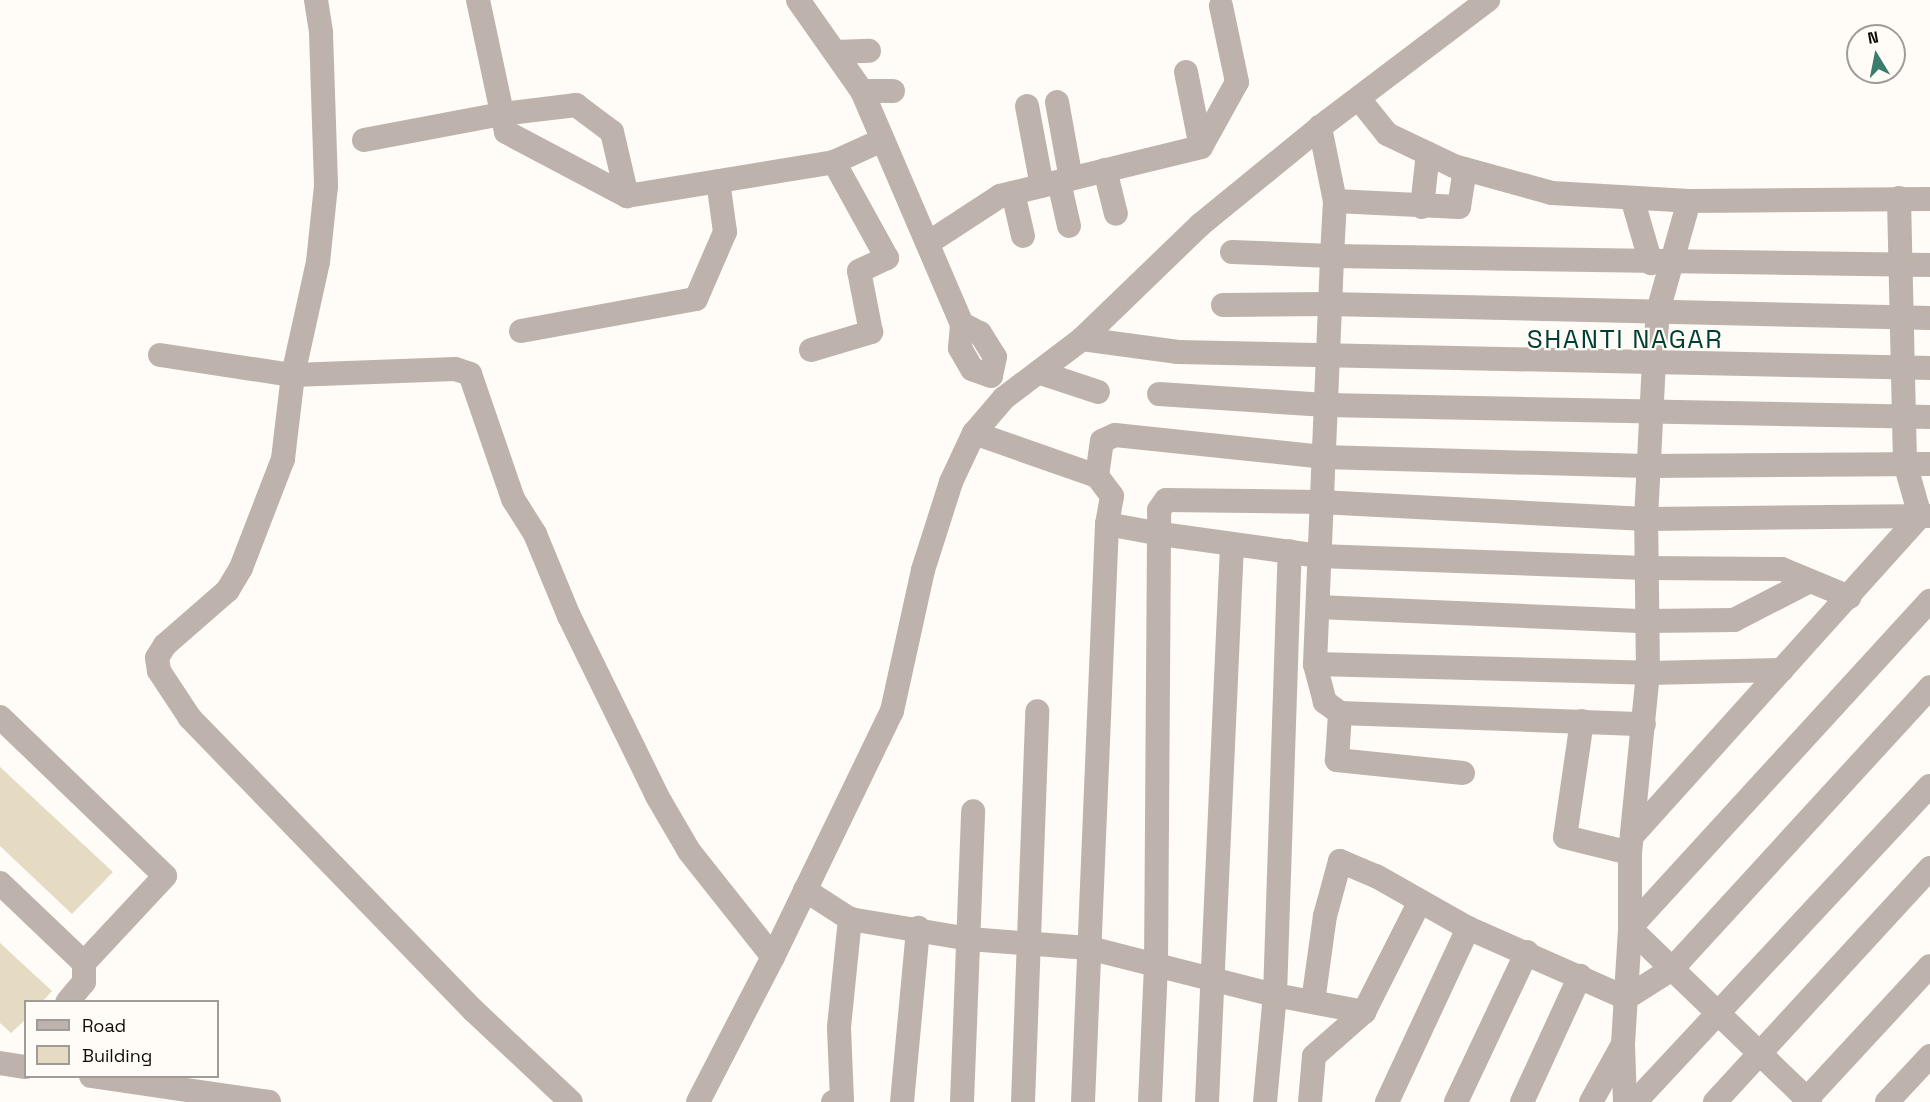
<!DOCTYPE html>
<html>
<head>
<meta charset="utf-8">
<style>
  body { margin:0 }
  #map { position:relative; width:1930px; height:1102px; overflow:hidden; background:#fffbf7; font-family:"Space Grotesk",sans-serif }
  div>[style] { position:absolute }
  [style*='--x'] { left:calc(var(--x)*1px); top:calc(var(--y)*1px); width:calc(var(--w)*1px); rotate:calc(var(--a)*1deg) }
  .building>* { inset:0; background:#e4dbc2 }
  .minor>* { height:24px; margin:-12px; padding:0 12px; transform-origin:12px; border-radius:12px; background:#beb2ac }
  span { translate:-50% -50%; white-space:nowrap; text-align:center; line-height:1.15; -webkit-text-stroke:4.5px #fffbf7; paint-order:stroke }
  .quarter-label { font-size:26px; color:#013e33; letter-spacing:1.5px }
  .legend { position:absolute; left:24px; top:1000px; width:195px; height:78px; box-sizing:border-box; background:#fffbf7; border:2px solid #a09b96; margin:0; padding:8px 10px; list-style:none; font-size:18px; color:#110b05 }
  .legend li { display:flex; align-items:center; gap:12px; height:30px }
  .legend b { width:30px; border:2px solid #a09b96 }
  .north { position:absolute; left:1846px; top:24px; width:60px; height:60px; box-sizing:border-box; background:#fffbf7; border:2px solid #a09b96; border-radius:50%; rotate:350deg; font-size:16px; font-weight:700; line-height:24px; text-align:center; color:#110b05 }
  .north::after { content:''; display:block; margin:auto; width:21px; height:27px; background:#3a7c6d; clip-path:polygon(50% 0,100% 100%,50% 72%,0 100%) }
</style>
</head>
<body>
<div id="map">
  <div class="building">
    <div style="clip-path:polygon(0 767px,113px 872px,72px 914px,0 846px)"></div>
    <div style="clip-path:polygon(0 943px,52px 991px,42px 1002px,26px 1002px,26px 1019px,11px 1033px,0 1023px)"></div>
  </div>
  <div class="minor">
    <div style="--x:316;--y:0;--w:33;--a:81"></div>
    <div style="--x:321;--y:33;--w:153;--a:88.1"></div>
    <div style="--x:326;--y:186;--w:76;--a:96"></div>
    <div style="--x:318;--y:262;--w:116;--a:102.5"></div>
    <div style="--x:293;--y:375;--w:85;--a:96.8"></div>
    <div style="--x:283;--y:459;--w:117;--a:111.1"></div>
    <div style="--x:241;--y:568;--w:26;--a:121"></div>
    <div style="--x:228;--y:590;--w:84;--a:138.9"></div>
    <div style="--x:165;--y:645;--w:15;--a:122"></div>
    <div style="--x:157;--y:658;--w:13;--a:81"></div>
    <div style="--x:159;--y:671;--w:56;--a:56.6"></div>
    <div style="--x:190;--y:718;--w:407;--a:45.9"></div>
    <div style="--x:473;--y:1010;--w:134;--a:43.2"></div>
    <div style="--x:478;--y:0;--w:135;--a:78"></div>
    <div style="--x:506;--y:132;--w:137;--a:27.9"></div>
    <div style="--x:627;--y:196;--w:210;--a:-9.3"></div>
    <div style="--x:834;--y:162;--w:51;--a:-24.5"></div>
    <div style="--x:798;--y:0;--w:111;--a:54.9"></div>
    <div style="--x:862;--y:91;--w:254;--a:66.8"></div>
    <div style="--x:836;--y:52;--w:33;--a:-2"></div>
    <div style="--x:1186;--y:72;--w:76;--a:78.7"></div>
    <div style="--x:862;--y:91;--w:31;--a:0"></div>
    <div style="--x:1359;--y:99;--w:45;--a:51.3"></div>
    <div style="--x:1387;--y:134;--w:74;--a:25.5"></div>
    <div style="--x:1454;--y:166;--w:102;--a:15.4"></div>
    <div style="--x:1552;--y:193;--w:137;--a:3.3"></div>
    <div style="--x:1689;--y:201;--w:241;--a:-0.5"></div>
    <div style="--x:1057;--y:102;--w:78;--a:79.7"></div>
    <div style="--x:1027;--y:106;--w:81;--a:79.4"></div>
    <div style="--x:364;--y:140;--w:140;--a:-10.7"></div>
    <div style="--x:502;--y:114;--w:75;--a:-6.9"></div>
    <div style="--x:576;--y:105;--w:45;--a:36.9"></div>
    <div style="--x:612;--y:132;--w:66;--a:76.8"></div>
    <div style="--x:1105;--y:170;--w:45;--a:76"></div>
    <div style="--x:1059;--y:182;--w:45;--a:77.2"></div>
    <div style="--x:1013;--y:193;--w:44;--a:76.9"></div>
    <div style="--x:1632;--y:198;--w:68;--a:73.7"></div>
    <div style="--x:1335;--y:201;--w:124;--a:2.8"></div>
    <div style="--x:1459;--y:207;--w:38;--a:-81"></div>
    <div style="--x:1422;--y:207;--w:54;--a:-83.7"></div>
    <div style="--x:928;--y:243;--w:86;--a:-33.1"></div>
    <div style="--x:1000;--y:196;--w:207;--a:-13.7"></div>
    <div style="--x:1201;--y:147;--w:74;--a:-61"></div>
    <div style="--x:1237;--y:82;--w:78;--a:-101.9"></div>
    <div style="--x:1232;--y:252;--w:100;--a:2.3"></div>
    <div style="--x:1332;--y:256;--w:55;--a:-86.9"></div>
    <div style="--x:1335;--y:201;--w:76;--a:-101.5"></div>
    <div style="--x:1223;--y:305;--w:105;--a:-0.5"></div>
    <div style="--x:1328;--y:304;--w:602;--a:1.33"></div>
    <div style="--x:962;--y:324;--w:20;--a:27"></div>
    <div style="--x:980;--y:333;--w:28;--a:58"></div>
    <div style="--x:995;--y:357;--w:19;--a:102"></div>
    <div style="--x:991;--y:376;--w:20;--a:-160"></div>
    <div style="--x:972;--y:369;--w:24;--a:-120"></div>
    <div style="--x:960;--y:348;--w:24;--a:-85"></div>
    <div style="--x:521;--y:331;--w:178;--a:-10.4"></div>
    <div style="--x:696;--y:299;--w:73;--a:-66.6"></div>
    <div style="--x:725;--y:232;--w:51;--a:-97.8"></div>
    <div style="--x:1082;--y:339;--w:97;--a:7.7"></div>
    <div style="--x:1178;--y:352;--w:752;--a:1.22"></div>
    <div style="--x:811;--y:350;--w:63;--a:-16.7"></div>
    <div style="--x:871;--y:332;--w:62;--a:-101.1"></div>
    <div style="--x:859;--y:271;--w:31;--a:-25"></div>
    <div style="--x:887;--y:258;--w:110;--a:-118.9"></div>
    <div style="--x:160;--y:355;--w:134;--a:8.6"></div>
    <div style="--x:293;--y:375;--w:162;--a:-2.1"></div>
    <div style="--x:455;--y:369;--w:16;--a:18"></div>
    <div style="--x:470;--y:374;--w:132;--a:71"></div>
    <div style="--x:513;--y:499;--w:41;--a:57.8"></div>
    <div style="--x:535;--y:534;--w:89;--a:67.5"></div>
    <div style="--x:569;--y:616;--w:200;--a:63.9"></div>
    <div style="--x:657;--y:796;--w:64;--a:59.8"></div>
    <div style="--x:689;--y:851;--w:135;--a:51.6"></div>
    <div style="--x:1041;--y:373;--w:60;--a:18.4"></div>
    <div style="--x:1159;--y:394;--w:167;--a:3.8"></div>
    <div style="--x:1326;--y:405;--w:604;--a:1.14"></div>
    <div style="--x:974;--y:433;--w:130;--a:19.3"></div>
    <div style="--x:1097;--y:476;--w:25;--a:53"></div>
    <div style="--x:1112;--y:496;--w:28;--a:100"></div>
    <div style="--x:1107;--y:524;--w:55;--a:10.5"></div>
    <div style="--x:1161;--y:534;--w:160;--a:7.9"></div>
    <div style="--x:1319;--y:556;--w:326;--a:2.1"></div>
    <div style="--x:1645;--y:568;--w:137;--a:0.4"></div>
    <div style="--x:1782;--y:569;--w:73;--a:22.7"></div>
    <div style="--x:1097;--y:476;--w:35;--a:-82"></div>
    <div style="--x:1102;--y:441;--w:14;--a:-25"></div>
    <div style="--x:1115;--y:435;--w:209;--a:6"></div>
    <div style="--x:1323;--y:457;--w:324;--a:1.6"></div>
    <div style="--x:1647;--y:466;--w:283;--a:-0.4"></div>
    <div style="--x:1318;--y:607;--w:327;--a:2.5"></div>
    <div style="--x:1645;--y:621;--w:89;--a:-0.6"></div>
    <div style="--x:1734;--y:620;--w:83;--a:-27.2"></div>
    <div style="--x:1315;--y:664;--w:333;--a:1.5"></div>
    <div style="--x:1648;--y:673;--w:134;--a:-1.3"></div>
    <div style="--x:1340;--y:713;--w:304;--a:2.1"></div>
    <div style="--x:0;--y:717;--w:229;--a:43.9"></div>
    <div style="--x:165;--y:876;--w:119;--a:133"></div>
    <div style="--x:84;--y:963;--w:19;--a:90"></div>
    <div style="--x:84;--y:982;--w:26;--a:130"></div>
    <div style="--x:1582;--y:721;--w:117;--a:98.3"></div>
    <div style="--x:1565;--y:837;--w:67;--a:13.8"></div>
    <div style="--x:1463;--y:773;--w:127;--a:-174.1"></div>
    <div style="--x:1337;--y:760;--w:47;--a:-86.3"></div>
    <div style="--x:1340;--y:713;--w:19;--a:-144"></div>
    <div style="--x:1325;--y:702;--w:39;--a:-105"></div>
    <div style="--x:1315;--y:664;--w:408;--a:-87.6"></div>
    <div style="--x:1332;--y:256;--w:598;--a:0.86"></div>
    <div style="--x:1632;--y:836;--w:431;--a:-48"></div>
    <div style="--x:1920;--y:516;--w:55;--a:-105.8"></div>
    <div style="--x:1905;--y:463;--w:265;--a:-91.3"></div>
    <div style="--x:0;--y:883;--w:116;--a:43.6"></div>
    <div style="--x:805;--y:890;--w:54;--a:32.8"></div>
    <div style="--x:850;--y:919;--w:121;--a:9.5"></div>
    <div style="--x:969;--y:939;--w:120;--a:4.3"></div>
    <div style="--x:1089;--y:948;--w:192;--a:14.2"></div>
    <div style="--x:1275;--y:995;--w:91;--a:10.8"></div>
    <div style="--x:1313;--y:1002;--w:87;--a:-82.1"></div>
    <div style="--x:1325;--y:916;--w:57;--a:-74.7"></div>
    <div style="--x:1340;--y:861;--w:39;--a:23"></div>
    <div style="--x:1376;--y:876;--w:106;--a:29.5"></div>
    <div style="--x:1468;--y:928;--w:173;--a:23.9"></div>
    <div style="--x:1626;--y:998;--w:54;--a:-32.2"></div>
    <div style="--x:1672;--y:969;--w:382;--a:-47.5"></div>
    <div style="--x:0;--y:1063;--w:26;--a:9"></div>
    <div style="--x:91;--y:1076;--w:180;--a:8.3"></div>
    <div style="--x:698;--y:1102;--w:163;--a:-62.7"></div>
    <div style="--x:773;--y:957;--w:273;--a:-64.2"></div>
    <div style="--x:892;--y:711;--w:144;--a:-77.6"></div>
    <div style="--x:923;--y:570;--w:92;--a:-72.3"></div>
    <div style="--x:951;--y:482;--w:54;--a:-64.9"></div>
    <div style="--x:974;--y:433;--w:46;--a:-49.4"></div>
    <div style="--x:1004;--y:398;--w:98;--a:-37.1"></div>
    <div style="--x:1082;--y:339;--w:164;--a:-44"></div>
    <div style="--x:1200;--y:225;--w:155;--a:-39.2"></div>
    <div style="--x:1320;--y:127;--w:211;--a:-37.1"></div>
    <div style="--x:833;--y:1102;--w:9;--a:-13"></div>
    <div style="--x:842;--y:1100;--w:73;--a:-92.4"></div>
    <div style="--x:839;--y:1027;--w:109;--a:-84.2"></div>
    <div style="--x:902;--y:1102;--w:175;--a:-84.7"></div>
    <div style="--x:962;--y:1102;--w:291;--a:-87.8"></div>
    <div style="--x:1023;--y:1102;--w:391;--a:-87.9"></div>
    <div style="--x:1083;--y:1102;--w:578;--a:-87.62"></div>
    <div style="--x:1150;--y:1102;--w:136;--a:-87.5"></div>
    <div style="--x:1156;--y:966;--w:456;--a:-89.6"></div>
    <div style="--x:1159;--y:510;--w:12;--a:-55"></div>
    <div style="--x:1166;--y:500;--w:154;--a:0.7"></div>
    <div style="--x:1320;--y:502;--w:326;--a:3"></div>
    <div style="--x:1646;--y:519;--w:284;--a:-0.6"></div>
    <div style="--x:1207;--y:1102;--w:558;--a:-87.43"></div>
    <div style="--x:1265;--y:1102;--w:107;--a:-84.7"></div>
    <div style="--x:1275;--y:995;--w:444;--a:-88.1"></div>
    <div style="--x:1310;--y:1102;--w:46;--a:-85"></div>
    <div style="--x:1314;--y:1056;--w:67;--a:-41.3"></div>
    <div style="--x:1364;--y:1012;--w:124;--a:-63.2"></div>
    <div style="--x:1387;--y:1102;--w:192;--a:-65"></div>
    <div style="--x:1456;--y:1102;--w:166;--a:-64.7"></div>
    <div style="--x:1522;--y:1102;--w:139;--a:-65.3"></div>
    <div style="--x:1591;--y:1102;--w:66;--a:-61.1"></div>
    <div style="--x:1625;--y:1102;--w:58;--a:-92"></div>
    <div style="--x:1623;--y:1044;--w:116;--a:-86.5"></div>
    <div style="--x:1630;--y:928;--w:75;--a:-90"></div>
    <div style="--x:1630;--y:853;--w:181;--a:-84.3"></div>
    <div style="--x:1648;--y:673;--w:154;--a:-90.7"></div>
    <div style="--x:1646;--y:519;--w:156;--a:-87.1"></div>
    <div style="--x:1654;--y:363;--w:52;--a:-85.6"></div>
    <div style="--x:1658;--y:311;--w:114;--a:-74.3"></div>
    <div style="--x:1635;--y:1102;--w:432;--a:-47"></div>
    <div style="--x:1715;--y:1102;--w:318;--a:-47.4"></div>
    <div style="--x:1804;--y:1102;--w:185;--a:-47.2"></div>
    <div style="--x:1810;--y:1102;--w:250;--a:-136"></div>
    <div style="--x:1630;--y:928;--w:444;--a:-47.5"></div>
    <div style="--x:1887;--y:1102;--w:63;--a:-46.9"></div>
  </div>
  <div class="quarter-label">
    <span style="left:1625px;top:340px">SHANTI NAGAR</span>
  </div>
  <ul class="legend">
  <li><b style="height:8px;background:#beb2ac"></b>Road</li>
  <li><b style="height:16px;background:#e4dbc2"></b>Building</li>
  </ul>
  <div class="north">N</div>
</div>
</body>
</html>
